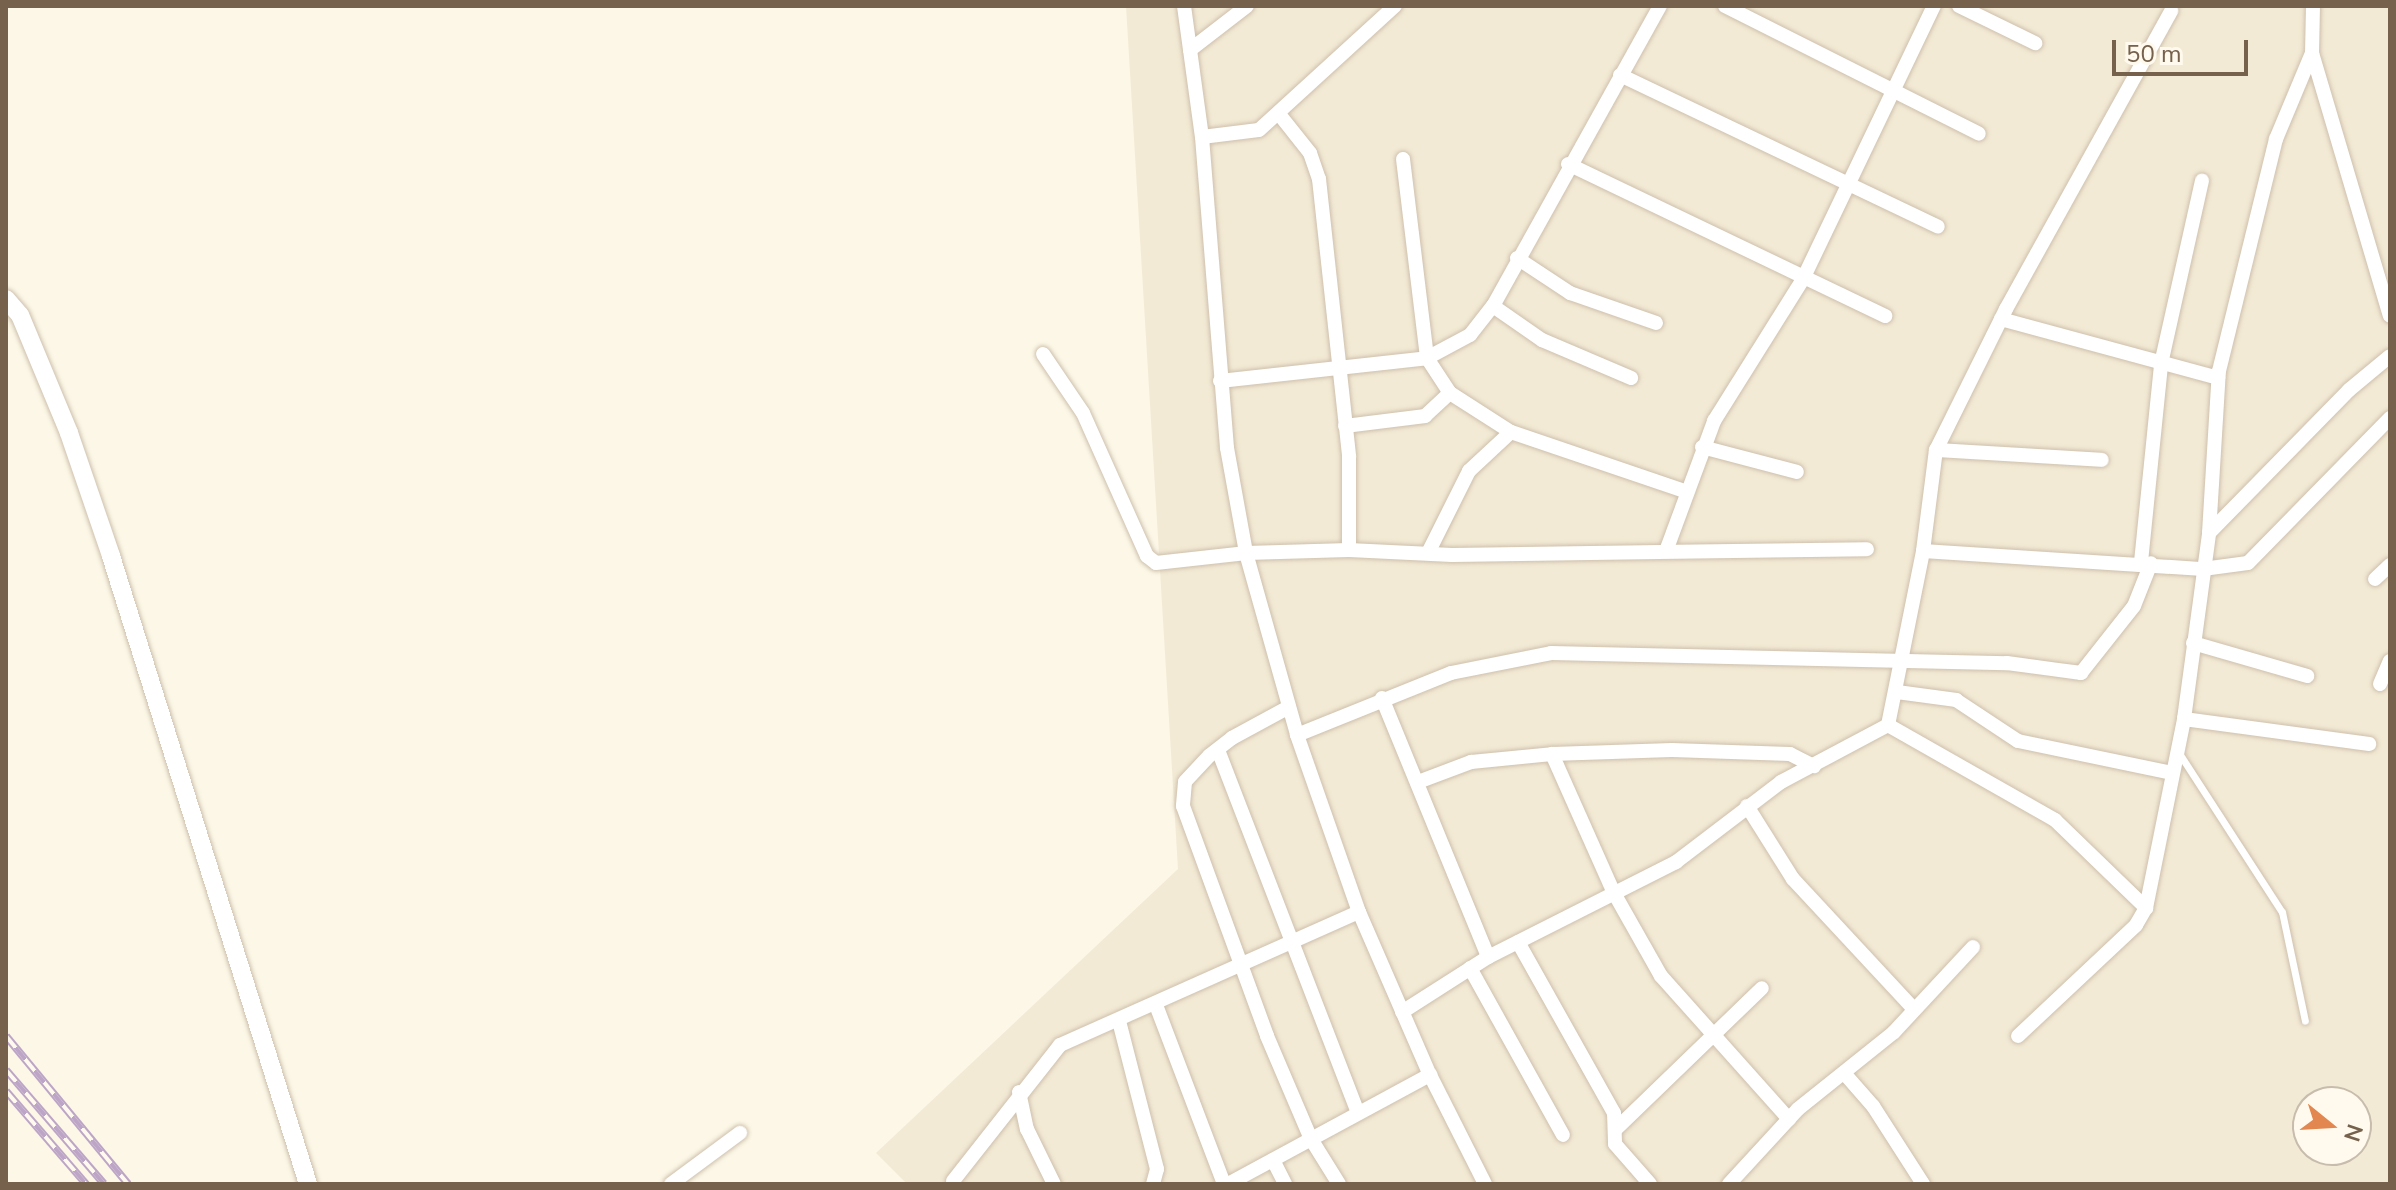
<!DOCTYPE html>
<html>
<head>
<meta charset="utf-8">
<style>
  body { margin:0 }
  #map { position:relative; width:2396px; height:1190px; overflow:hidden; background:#fcf7e7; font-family:"Nunito Sans",sans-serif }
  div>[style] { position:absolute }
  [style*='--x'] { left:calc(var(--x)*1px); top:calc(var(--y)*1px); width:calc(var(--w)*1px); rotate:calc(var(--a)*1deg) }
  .residential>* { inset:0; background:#f3ead5 }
  .roads { filter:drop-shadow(0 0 2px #cec0ad) drop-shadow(0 0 2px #cec0ad) }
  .service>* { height:7px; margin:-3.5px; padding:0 3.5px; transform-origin:3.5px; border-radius:3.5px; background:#fff }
  .minor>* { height:14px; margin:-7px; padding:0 7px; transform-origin:7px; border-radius:7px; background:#fff }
  .tertiary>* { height:18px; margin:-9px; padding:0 9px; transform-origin:9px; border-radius:9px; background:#fff }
  .rail>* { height:8px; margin-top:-4px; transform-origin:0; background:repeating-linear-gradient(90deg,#fffaed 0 15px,#bca5c6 0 30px); box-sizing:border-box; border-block:2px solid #bca5c6 }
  span { translate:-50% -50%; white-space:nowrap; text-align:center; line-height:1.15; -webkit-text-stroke:6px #fffaed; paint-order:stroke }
  .frame { position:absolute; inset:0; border:8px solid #75614c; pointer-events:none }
  .north { position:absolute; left:2292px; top:1086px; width:80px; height:80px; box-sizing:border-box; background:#fffaed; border:2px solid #c8bdad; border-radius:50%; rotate:108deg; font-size:22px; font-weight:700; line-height:32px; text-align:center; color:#75614c }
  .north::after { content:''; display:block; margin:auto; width:28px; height:36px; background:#e28750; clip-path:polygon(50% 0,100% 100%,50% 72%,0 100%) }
  .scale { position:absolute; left:2112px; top:40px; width:136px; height:36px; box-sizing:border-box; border:4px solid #75614c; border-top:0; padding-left:10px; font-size:24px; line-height:28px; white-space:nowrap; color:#75614c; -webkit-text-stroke:6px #fffaed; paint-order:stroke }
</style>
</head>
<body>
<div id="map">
  <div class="residential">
    <div style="clip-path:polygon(evenodd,1126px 6px,2390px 6px,2390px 1184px,907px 1184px,876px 1153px,1178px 869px,1126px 6px,2308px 1102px,2356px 1102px,2356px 1150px,2308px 1150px,2308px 1102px)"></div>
  </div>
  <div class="roads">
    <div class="service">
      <div style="--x:2179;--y:753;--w:189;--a:57.1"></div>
      <div style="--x:2282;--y:912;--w:111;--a:78.1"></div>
    </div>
    <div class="minor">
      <div style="--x:1184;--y:6;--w:132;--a:82.2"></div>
      <div style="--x:1202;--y:137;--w:312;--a:85.4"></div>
      <div style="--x:1227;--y:448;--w:107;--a:79.7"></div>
      <div style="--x:1246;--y:553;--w:189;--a:74.3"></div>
      <div style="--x:1297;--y:735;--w:188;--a:70.7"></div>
      <div style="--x:1359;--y:912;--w:178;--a:66.5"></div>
      <div style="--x:1430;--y:1075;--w:122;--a:63.2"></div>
      <div style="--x:1725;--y:6;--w:284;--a:26.7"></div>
      <div style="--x:1959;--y:6;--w:85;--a:26"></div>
      <div style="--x:2313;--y:6;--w:47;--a:91.2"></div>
      <div style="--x:2312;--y:53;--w:274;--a:73.5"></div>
      <div style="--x:1190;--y:50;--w:72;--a:-37.7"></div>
      <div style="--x:1620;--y:75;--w:352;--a:25.5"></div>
      <div style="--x:1279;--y:114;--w:50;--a:51.5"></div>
      <div style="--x:1310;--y:153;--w:28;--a:71"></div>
      <div style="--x:1319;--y:179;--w:280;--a:83.8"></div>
      <div style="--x:1349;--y:457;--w:93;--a:90"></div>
      <div style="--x:1202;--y:137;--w:57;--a:-7"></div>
      <div style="--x:1259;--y:130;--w:184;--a:-42.4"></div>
      <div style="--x:1403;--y:159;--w:200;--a:83.1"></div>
      <div style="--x:1427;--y:358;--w:42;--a:56.7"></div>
      <div style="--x:1450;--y:393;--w:72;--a:32.6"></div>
      <div style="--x:1511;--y:432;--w:186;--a:18.8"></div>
      <div style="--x:1568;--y:164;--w:352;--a:25.6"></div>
      <div style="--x:1517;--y:258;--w:64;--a:33.4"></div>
      <div style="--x:1570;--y:293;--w:91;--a:19.2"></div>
      <div style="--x:1493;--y:306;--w:60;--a:34.8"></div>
      <div style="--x:1542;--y:340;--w:97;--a:23.1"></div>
      <div style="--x:2001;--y:319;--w:225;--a:15.2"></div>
      <div style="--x:1043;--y:354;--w:71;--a:55.9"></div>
      <div style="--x:1083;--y:413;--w:157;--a:65.9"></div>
      <div style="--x:1147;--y:556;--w:11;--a:38"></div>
      <div style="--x:1156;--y:563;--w:91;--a:-6.3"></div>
      <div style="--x:1246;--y:553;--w:103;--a:-1.7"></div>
      <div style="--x:1349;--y:550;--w:103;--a:2.8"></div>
      <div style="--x:1452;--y:555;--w:415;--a:-0.8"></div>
      <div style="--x:1220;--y:381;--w:208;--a:-6.3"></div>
      <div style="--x:1427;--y:358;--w:49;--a:-28.1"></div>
      <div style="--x:1470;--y:335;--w:37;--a:-52"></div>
      <div style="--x:1493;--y:306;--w:343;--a:-60.9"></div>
      <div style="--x:1345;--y:426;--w:81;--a:-7.1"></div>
      <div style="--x:1425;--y:416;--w:34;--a:-43"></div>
      <div style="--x:1702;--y:447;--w:98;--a:14.7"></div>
      <div style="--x:1936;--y:450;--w:166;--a:3.4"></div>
      <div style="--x:2209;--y:533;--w:200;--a:-45.6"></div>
      <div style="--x:2349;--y:390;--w:53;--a:-39.7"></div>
      <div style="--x:1666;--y:551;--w:139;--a:-69.7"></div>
      <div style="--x:1714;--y:421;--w:168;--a:-57.9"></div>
      <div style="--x:1803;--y:279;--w:303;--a:-64.4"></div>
      <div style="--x:1923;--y:551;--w:281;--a:3.7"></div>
      <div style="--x:2203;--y:569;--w:45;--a:-7.6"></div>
      <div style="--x:2248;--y:563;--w:203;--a:-45.6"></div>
      <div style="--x:1428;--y:553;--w:92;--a:-63.4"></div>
      <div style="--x:1469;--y:471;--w:57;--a:-42.9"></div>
      <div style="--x:2141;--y:562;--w:199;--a:-84.2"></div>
      <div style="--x:2161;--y:364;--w:188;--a:-77.4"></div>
      <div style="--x:2375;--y:579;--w:21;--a:-43"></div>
      <div style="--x:2193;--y:643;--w:119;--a:16.1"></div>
      <div style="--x:2380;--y:684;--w:25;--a:-67"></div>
      <div style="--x:1897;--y:692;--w:60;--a:7.7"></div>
      <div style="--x:1956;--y:700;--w:74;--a:33.5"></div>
      <div style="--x:2018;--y:741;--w:158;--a:11.7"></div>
      <div style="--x:1382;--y:698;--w:280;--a:67.7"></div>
      <div style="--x:1289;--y:707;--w:65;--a:151.5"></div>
      <div style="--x:1232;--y:738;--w:29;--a:142"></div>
      <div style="--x:1209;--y:756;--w:35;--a:133"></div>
      <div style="--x:1185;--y:782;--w:24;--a:95"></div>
      <div style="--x:1183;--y:806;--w:245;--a:69.9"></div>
      <div style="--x:1267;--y:1036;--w:112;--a:66.9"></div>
      <div style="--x:1311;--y:1139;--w:53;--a:58.1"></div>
      <div style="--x:2184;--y:719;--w:187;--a:7.7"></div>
      <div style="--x:1888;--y:725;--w:192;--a:29.6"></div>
      <div style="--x:2055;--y:820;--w:127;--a:44"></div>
      <div style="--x:1297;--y:735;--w:166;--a:-21.9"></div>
      <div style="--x:1451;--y:673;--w:102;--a:-11.3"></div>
      <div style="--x:1551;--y:653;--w:456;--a:1.3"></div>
      <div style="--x:2007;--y:663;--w:75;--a:7.7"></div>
      <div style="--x:2081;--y:673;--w:85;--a:-51.7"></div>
      <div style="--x:2134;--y:606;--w:46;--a:-68.4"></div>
      <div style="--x:1218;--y:750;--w:389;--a:68.9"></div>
      <div style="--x:1552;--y:754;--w:152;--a:66"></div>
      <div style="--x:1614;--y:893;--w:95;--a:60.5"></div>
      <div style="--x:1661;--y:976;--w:192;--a:48.2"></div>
      <div style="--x:1418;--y:782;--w:57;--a:-20.7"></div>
      <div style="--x:1471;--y:762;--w:81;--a:-5.6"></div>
      <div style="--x:1552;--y:754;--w:120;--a:-1.9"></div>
      <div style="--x:1672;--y:750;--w:118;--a:1.9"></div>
      <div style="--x:1790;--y:754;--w:27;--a:27"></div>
      <div style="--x:1747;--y:806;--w:86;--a:57.8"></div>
      <div style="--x:1793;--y:879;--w:178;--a:47.1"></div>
      <div style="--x:1518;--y:942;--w:196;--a:60.7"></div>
      <div style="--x:1614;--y:1113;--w:31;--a:88"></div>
      <div style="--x:1615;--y:1144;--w:53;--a:48.8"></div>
      <div style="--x:1470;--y:968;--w:191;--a:60.9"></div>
      <div style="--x:1156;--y:1005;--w:191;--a:69.2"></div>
      <div style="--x:1402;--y:1012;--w:102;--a:-32.6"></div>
      <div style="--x:1488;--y:957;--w:211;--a:-26.8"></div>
      <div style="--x:1676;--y:862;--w:132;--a:-37.3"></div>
      <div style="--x:1781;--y:782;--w:121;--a:-28"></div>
      <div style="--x:1888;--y:725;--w:177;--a:-78.6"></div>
      <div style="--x:1923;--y:551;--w:102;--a:-82.7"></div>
      <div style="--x:1936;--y:450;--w:157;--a:-63.6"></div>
      <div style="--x:2006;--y:309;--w:341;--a:-61"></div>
      <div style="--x:1119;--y:1021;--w:153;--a:75.6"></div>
      <div style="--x:1157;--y:1169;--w:16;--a:105"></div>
      <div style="--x:2018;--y:1036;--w:162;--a:-43.2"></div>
      <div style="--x:2136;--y:925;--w:20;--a:-60"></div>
      <div style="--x:2146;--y:908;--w:193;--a:-78.6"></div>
      <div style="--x:2184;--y:719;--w:188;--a:-82.3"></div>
      <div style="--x:2209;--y:533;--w:162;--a:-86.5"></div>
      <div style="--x:2219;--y:371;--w:239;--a:-76.2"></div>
      <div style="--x:2276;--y:139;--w:93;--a:-67.3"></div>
      <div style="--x:1844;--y:1073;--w:44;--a:48.7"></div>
      <div style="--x:1873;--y:1106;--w:93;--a:57.3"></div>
      <div style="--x:1019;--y:1092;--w:38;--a:78"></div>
      <div style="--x:1027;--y:1129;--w:61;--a:63.9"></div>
      <div style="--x:1615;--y:1130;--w:204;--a:-44"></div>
      <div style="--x:1273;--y:1160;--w:27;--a:63"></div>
      <div style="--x:953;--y:1181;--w:173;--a:-51.8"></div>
      <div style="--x:1060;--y:1045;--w:327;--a:-24"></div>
      <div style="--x:671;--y:1184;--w:86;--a:-36.5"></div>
      <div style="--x:1228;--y:1184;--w:230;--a:-28.4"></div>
      <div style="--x:1729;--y:1184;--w:102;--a:-47.4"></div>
      <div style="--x:1798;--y:1109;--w:123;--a:-38.7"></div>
      <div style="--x:1894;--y:1032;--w:116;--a:-47.1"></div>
    </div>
    <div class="tertiary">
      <div style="--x:6;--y:299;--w:21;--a:49"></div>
      <div style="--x:20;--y:315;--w:128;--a:67.4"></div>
      <div style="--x:69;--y:433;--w:130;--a:71.1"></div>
      <div style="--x:111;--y:556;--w:658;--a:72.58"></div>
    </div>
  </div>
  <div class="rail">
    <div style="--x:6;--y:1036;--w:192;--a:50.5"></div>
    <div style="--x:6;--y:1070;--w:150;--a:49.3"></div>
    <div style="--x:6;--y:1091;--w:123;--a:49.3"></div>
  </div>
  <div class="frame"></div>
  <div class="north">N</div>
  <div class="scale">50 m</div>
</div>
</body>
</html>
